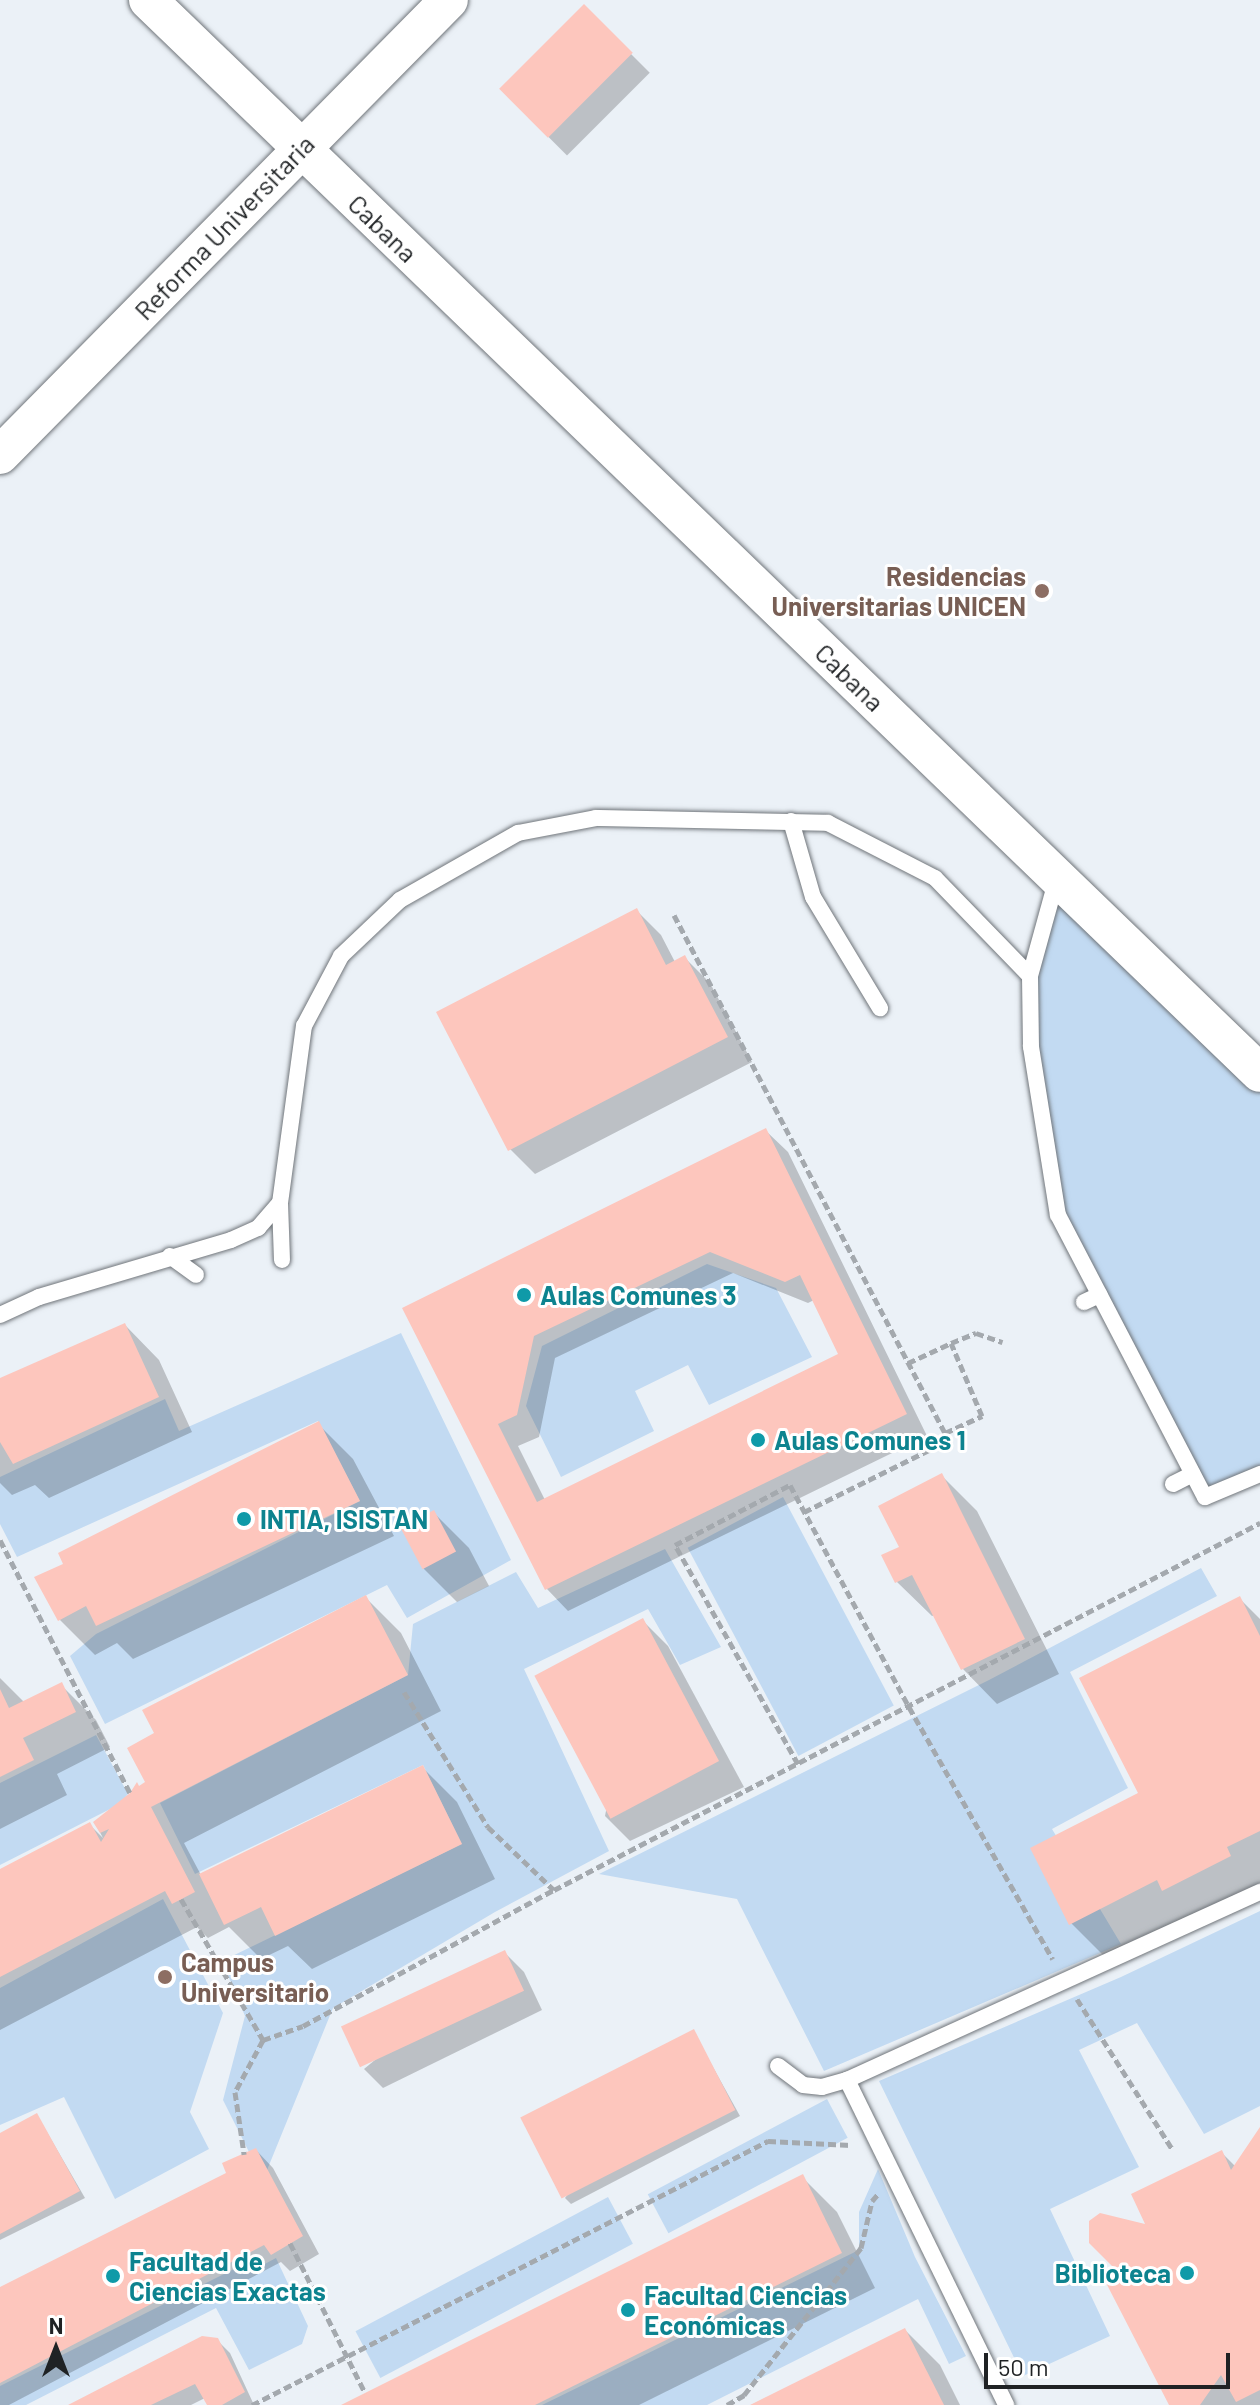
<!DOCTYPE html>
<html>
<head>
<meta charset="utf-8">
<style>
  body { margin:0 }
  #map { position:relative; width:1260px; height:2405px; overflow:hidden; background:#ebf1f7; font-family:Barlow,sans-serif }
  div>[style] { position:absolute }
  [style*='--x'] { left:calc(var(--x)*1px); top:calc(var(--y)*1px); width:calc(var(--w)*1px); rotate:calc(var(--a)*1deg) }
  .green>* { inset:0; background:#c2daf2; transform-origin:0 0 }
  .shadow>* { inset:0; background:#0003; transform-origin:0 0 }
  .building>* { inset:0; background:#fdc6bd; transform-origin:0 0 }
  .path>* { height:5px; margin-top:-2.5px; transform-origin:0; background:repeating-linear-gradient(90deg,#a4a9ae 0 8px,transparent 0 12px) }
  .roads { filter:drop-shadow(0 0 2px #70757a) drop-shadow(0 0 2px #70757a) }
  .service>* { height:16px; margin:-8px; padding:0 8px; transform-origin:8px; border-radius:8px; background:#fff }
  .tertiary>* { height:38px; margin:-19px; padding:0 19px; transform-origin:19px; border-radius:19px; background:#fff }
  .dots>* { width:22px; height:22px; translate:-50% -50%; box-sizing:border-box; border:4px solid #fff; border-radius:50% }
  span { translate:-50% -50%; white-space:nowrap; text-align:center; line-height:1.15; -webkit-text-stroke:6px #fff; paint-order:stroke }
  .street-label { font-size:26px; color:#1f2224 }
  .education-label { font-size:26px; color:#785e54; font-weight:700 }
  .right { translate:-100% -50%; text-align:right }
  .left { translate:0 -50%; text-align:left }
  .culture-label { font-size:26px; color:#0d838f; font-weight:700 }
  .north { position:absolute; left:16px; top:2309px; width:80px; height:80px; -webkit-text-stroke:6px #fff; paint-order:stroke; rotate:0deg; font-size:22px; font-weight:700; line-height:32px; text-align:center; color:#1f2224 }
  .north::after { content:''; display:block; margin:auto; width:28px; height:36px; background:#1f2224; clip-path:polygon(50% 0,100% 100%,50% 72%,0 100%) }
  .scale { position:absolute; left:984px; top:2353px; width:246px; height:36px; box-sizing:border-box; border:4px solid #1f2224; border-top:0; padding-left:10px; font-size:24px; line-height:28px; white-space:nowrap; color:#1f2224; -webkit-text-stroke:6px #fff; paint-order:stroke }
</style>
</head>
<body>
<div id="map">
  <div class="green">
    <div style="clip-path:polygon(1058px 876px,1260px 1073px,1260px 1472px,1205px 1497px,1058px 1215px,1030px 976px)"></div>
    <div style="clip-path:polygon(707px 1264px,776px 1288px,812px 1357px,709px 1405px,688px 1365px,635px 1391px,654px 1431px,561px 1477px,526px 1406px,542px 1346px)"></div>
    <div style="clip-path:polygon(401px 1333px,511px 1560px,407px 1618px,387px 1585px,105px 1724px,70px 1656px,96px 1634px,360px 1501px,318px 1421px,17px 1557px,0 1524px,0 1477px,165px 1399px,179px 1431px)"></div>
    <div style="left:783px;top:1497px;width:236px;height:108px;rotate:62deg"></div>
    <div style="clip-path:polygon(665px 1549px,721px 1647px,680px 1665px,648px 1609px,524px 1669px,609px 1851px,495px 1912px,333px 2008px,263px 2180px,223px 2100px,245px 2016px,222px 1961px,462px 1844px,423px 1765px,195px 1874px,160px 1803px,408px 1675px,413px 1624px,516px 1572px,538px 1608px)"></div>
    <div style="clip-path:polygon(1201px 1568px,1217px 1596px,1070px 1672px,1128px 1788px,1052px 1829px,1121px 1944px,824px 2071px,737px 1899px,599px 1874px,989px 1680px)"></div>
    <div style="clip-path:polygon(96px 1735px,128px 1794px,120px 1804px,0 1865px,0 1783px)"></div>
    <div style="clip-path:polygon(163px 1899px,223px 2013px,190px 2112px,209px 2149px,115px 2199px,64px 2097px,0 2125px,0 1988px)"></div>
    <div style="clip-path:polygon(1260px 1911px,1260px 2106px,1204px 2134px,1137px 2023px,1079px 2050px,1139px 2167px,1050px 2209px,1110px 2336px,1023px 2376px,879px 2081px,1121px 1977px)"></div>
    <div style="left:827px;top:2099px;width:44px;height:203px;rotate:62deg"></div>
    <div style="clip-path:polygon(878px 2169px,915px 2257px,966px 2356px,949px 2364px,918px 2299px,707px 2405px,542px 2405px,859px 2250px,859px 2212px)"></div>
    <div style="left:608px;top:2197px;width:53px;height:286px;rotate:62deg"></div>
    <div style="clip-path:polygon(276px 2258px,308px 2326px,302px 2344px,249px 2370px,216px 2308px,26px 2405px,0 2405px,0 2386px,246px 2263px,259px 2267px)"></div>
  </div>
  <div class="shadow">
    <div style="left:584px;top:7px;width:93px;height:117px;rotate:45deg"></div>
    <div style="clip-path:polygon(636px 910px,661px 935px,675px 962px,685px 958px,710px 983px,752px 1062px,535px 1174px,510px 1149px)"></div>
    <div style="clip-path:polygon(evenodd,766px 1131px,788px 1152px,927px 1436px,568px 1611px,547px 1589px,405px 1309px,766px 1131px,733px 1273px,808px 1303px,814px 1300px,841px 1355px,545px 1500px,518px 1446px,539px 1437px,555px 1358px,733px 1273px)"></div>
    <div style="clip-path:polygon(125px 1325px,159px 1360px,192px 1432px,49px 1498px,35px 1485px,12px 1495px,0 1483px,0 1381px)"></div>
    <div style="clip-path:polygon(318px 1424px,353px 1459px,394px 1536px,133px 1659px,117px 1643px,95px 1655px,60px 1620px,66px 1565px)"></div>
    <div style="clip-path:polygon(942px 1476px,977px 1511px,1059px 1674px,997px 1704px,963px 1669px,935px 1615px,932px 1616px,897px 1582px,901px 1548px)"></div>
    <div style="clip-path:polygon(434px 1513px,469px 1548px,489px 1586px,457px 1602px,422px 1567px)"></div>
    <div style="clip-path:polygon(366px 1598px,401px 1633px,441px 1711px,184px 1843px,201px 1875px,422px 1767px,457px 1802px,495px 1879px,312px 1969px,288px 1946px,261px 1959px,229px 1927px,208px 1938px,197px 1927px,0 2030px,0 1871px,90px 1825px,103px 1838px,95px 1823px,147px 1782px,157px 1734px)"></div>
    <div style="clip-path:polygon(1239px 1598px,1260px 1619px,1260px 1893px,1106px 1958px,1071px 1923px)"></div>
    <div style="clip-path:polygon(643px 1621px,668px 1646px,744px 1787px,630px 1841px,605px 1816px)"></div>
    <div style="clip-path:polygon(0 1678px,25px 1703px,61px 1685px,96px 1720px,110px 1747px,57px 1774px,67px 1795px,0 1829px)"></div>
    <div style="clip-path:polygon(505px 1953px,524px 1972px,542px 2010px,383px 2088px,364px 2069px)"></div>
    <div style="clip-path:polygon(693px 2031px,740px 2116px,571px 2204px,565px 2198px)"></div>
    <div style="clip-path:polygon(37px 2115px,85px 2198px,0 2240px,0 2136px)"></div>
    <div style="clip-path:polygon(1260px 2138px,1260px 2405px,1173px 2405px,1121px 2272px,1149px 2227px,1222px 2153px,1236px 2167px)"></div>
    <div style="clip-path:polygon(256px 2150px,273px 2168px,319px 2254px,290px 2271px,281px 2262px,9px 2405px,0 2405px,0 2290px,229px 2174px)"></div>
    <div style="clip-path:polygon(802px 2177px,837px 2212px,875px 2288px,639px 2405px,348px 2405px)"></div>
    <div style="clip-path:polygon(905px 2330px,940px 2365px,960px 2405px,754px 2405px)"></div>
    <div style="clip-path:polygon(217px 2340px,230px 2353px,254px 2405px,209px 2405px,205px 2398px,191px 2405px,73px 2405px)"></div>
  </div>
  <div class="building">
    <div style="left:584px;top:4px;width:69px;height:120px;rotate:45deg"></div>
    <div style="clip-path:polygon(637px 908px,666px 965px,685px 955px,728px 1037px,508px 1151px,436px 1012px)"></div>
    <div style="clip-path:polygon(evenodd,766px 1128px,907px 1414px,545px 1590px,402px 1308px,766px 1128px,710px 1252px,785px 1282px,800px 1275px,838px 1354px,537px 1502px,498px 1424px,517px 1415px,534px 1336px,710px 1252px)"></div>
    <div style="clip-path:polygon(125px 1323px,159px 1397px,13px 1464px,0 1442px,0 1378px)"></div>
    <div style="clip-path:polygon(319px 1421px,360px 1501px,96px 1626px,86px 1606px,58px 1621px,34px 1577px,63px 1564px,58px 1553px)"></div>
    <div style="clip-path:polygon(942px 1473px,1025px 1639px,961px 1670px,912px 1575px,895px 1583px,881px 1555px,899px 1547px,878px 1506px)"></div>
    <div style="left:434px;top:1510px;width:47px;height:38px;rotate:62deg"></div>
    <div style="clip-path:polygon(366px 1595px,408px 1675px,151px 1807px,195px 1892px,172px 1904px,165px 1891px,0 1977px,0 1869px,90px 1822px,101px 1842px,109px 1829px,100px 1833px,93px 1822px,130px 1793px,137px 1782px,139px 1786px,145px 1782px,127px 1748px,154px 1733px,142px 1710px)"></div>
    <div style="clip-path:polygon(1240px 1596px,1260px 1636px,1260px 1831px,1227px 1847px,1231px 1856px,1162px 1891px,1157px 1880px,1069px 1925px,1030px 1848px,1138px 1793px,1079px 1678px)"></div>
    <div style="left:643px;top:1618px;width:162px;height:123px;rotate:62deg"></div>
    <div style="clip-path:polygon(62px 1682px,76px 1712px,23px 1738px,34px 1760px,0 1777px,0 1689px,9px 1708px)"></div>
    <div style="clip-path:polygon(423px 1765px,462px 1844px,275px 1936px,261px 1907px,224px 1925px,199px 1874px)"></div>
    <div style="left:505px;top:1950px;width:45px;height:181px;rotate:65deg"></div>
    <div style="left:694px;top:2029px;width:91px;height:195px;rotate:63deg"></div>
    <div style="clip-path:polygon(37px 2113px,80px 2191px,0 2234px,0 2133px)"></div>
    <div style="clip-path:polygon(1260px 2127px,1260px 2390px,1236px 2402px,1221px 2375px,1200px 2405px,1169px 2405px,1104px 2279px,1117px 2271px,1089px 2243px,1089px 2221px,1100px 2213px,1145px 2224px,1131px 2194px,1222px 2150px,1231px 2170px)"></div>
    <div style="clip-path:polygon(256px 2148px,303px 2236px,271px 2255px,264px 2245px,0 2383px,0 2287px,226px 2173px,222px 2163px)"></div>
    <div style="clip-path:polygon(803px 2174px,842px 2253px,535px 2405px,341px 2405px)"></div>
    <div style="clip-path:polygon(905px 2328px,944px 2405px,750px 2405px)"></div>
    <div style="clip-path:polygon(202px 2336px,218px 2338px,245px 2392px,222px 2405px,207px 2405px,195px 2384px,151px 2405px,68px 2405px)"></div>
  </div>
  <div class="path">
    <div style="--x:674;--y:915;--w:585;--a:62.38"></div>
    <div style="--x:908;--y:1363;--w:47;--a:-24.9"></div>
    <div style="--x:804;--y:1512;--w:148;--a:-26.4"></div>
    <div style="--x:937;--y:1446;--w:15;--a:-58"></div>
    <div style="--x:945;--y:1433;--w:41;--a:-24.7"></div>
    <div style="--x:982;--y:1416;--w:79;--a:-113"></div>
    <div style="--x:951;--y:1343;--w:27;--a:-22"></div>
    <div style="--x:976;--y:1333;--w:28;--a:19"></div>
    <div style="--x:0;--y:1540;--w:284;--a:62.8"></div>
    <div style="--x:404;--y:1692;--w:159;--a:58.1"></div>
    <div style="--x:488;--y:1827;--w:91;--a:43.7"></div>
    <div style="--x:798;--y:1764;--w:251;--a:-119.3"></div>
    <div style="--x:675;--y:1545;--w:130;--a:-27.6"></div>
    <div style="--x:790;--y:1485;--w:252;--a:61.8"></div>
    <div style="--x:909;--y:1707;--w:290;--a:60.3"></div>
    <div style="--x:181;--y:1899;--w:163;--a:59.8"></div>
    <div style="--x:263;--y:2040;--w:59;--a:118.3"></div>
    <div style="--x:235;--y:2092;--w:63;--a:81.7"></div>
    <div style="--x:1077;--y:1999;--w:179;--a:57.6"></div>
    <div style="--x:263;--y:2040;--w:42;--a:-19.3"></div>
    <div style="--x:303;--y:2026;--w:285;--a:-28.5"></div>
    <div style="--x:554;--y:1890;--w:796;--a:-27.47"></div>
    <div style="--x:290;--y:2243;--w:168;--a:63.4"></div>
    <div style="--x:252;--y:2405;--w:580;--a:-27.1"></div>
    <div style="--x:768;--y:2141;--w:83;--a:2.8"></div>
    <div style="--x:727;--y:2405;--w:20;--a:-30"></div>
    <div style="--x:744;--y:2395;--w:188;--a:-51.5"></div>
    <div style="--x:861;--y:2248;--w:48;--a:-76.8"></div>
    <div style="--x:872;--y:2201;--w:9;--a:-49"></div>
  </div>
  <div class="roads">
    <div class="service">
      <div style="--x:791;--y:821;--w:79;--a:73.9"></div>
      <div style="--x:813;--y:897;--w:130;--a:58.9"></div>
      <div style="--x:1030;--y:976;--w:102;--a:-74.6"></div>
      <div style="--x:280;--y:1203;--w:57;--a:88"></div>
      <div style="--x:170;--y:1256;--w:32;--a:36"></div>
      <div style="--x:1084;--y:1302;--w:17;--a:-25"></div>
      <div style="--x:0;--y:1315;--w:43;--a:-24.8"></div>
      <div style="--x:39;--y:1297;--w:200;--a:-16.5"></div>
      <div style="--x:231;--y:1240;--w:30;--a:-24"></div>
      <div style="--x:258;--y:1228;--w:33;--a:-49"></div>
      <div style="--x:280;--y:1203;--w:179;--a:-82.3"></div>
      <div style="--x:304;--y:1026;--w:79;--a:-62.1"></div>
      <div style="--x:341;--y:956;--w:81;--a:-43.5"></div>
      <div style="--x:400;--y:900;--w:136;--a:-29.6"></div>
      <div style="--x:518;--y:833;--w:79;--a:-10.9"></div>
      <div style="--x:596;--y:818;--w:232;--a:1.2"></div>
      <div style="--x:828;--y:823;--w:120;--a:27.2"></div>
      <div style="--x:935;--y:878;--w:136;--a:45.9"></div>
      <div style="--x:1030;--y:976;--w:71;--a:89.2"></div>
      <div style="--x:1031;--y:1047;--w:170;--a:80.9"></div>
      <div style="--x:1058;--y:1215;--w:318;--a:62.5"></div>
      <div style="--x:1205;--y:1497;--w:60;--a:-22.7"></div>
      <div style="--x:1173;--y:1484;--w:22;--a:-27"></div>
      <div style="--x:778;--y:2066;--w:31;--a:37"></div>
      <div style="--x:803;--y:2085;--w:19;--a:6"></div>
      <div style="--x:822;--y:2087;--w:26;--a:-16"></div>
      <div style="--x:847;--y:2080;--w:454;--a:-24.5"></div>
      <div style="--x:847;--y:2080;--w:362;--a:63.9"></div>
    </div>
    <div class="tertiary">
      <div style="--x:148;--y:0;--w:1545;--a:43.98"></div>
      <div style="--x:0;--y:455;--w:639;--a:-45.38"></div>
    </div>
  </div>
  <div class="dots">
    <div style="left:1042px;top:591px;background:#8d6e63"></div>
    <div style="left:524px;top:1295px;background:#0f9aa8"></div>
    <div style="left:758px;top:1440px;background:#0f9aa8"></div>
    <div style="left:244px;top:1519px;background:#0f9aa8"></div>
    <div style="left:165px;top:1977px;background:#8d6e63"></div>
    <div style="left:1187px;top:2273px;background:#0f9aa8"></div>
    <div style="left:113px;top:2276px;background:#0f9aa8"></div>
    <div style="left:628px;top:2310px;background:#0f9aa8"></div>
  </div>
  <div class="street-label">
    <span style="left:224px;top:227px;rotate:-46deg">Reforma Universitaria</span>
    <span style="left:383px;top:228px;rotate:44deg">Cabana</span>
    <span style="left:850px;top:677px;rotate:44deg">Cabana</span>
  </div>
  <div class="education-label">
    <span class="right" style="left:1026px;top:591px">Residencias<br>Universitarias UNICEN</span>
    <span class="left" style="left:181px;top:1977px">Campus<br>Universitario</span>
  </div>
  <div class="culture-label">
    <span class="left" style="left:540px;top:1295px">Aulas Comunes 3</span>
    <span class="left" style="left:774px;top:1440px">Aulas Comunes 1</span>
    <span class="left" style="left:260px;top:1519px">INTIA, ISISTAN</span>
    <span class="left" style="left:129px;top:2276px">Facultad de<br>Ciencias Exactas</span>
    <span class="right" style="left:1171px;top:2273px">Biblioteca</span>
    <span class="left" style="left:644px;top:2310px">Facultad Ciencias<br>Económicas</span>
  </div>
  <div class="north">N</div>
  <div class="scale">50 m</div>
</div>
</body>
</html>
